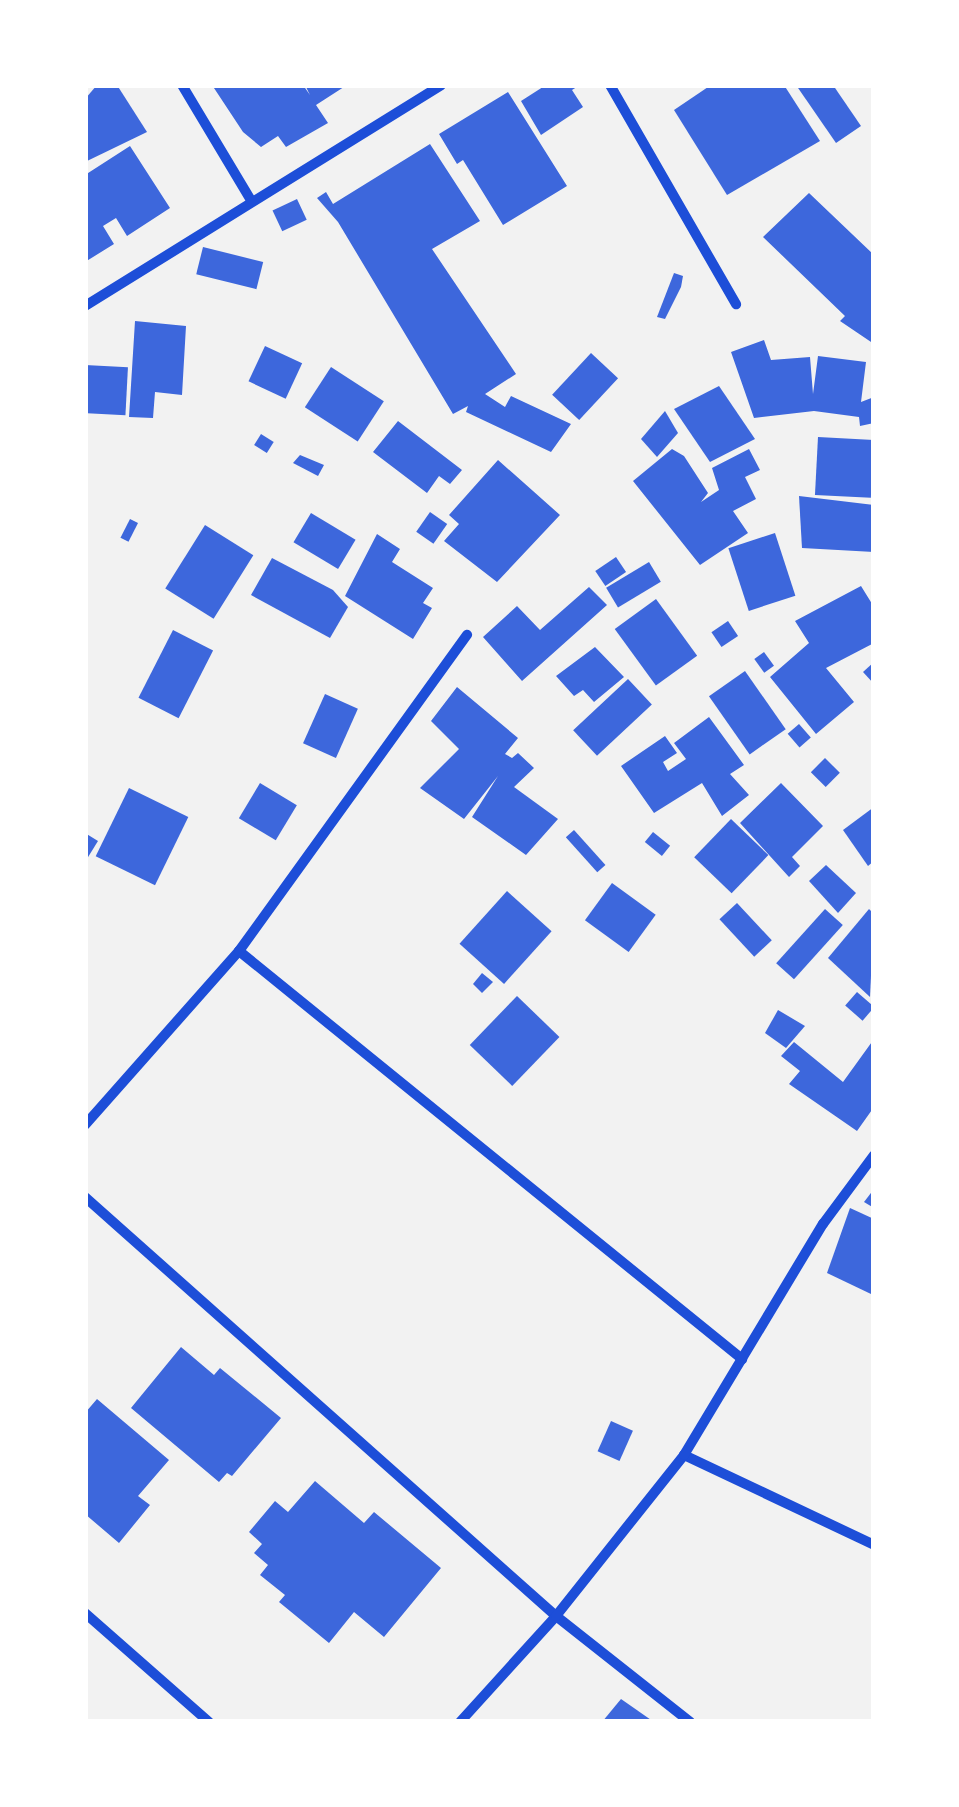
<!DOCTYPE html>
<html>
<head>
<meta charset="utf-8">
<style>
  body { margin:0 }
  #map { position:relative; width:959px; height:1807px; overflow:hidden; background:#f2f2f2; font-family:"Space Grotesk",sans-serif }
  div>[style] { position:absolute }
  [style*='--x'] { left:calc(var(--x)*1px); top:calc(var(--y)*1px); width:calc(var(--w)*1px); rotate:calc(var(--a)*1deg) }
  .building>* { inset:0; background:#3d67dc; transform-origin:0 0 }
  .minor>* { height:10px; margin:-5px; padding:0 5px; transform-origin:5px; border-radius:5px; background:#1d4ed8 }
  span { translate:-50% -50%; white-space:nowrap; text-align:center; line-height:1.15; -webkit-text-stroke:9px #fff; paint-order:stroke }
  .frame { position:absolute; inset:0; border:88px solid #fff; pointer-events:none }
</style>
</head>
<body>
<div id="map">
  <div class="building">
    <div style="clip-path:polygon(97px 85px,117px 85px,147px 132px,85px 162px,85px 99px)"></div>
    <div style="clip-path:polygon(212px 85px,303px 85px,310px 95px,305px 85px,347px 85px,316px 105px,328px 123px,286px 147px,278px 136px,261px 147px,243px 132px)"></div>
    <div style="clip-path:polygon(546px 85px,580px 85px,572px 90px,583px 107px,541px 135px,521px 101px)"></div>
    <div style="clip-path:polygon(711px 85px,784px 85px,820px 141px,727px 195px,674px 110px)"></div>
    <div style="clip-path:polygon(796px 85px,833px 85px,861px 126px,836px 143px)"></div>
    <div style="clip-path:polygon(508px 92px,567px 186px,503px 225px,463px 160px,457px 164px,439px 134px)"></div>
    <div style="clip-path:polygon(430px 144px,480px 221px,432px 249px,516px 374px,485px 394px,505px 407px,511px 396px,571px 424px,551px 452px,466px 412px,468px 406px,453px 414px,338px 222px,317px 198px,326px 192px,333px 204px)"></div>
    <div style="clip-path:polygon(130px 146px,170px 208px,127px 236px,116px 218px,103px 226px,114px 244px,85px 262px,85px 175px)"></div>
    <div style="clip-path:polygon(809px 193px,874px 255px,874px 344px,840px 321px,845px 316px,763px 237px)"></div>
    <div style="left:297px;top:199px;width:23px;height:27px;rotate:65deg"></div>
    <div style="left:203px;top:247px;width:62px;height:28px;rotate:14deg"></div>
    <div style="clip-path:polygon(674px 273px,683px 276px,681px 287px,665px 319px,657px 317px)"></div>
    <div style="clip-path:polygon(135px 321px,186px 326px,182px 395px,155px 392px,153px 418px,129px 417px)"></div>
    <div style="clip-path:polygon(764px 340px,771px 360px,810px 357px,813px 394px,818px 356px,866px 362px,861px 402px,874px 397px,874px 423px,860px 426px,859px 417px,814px 411px,754px 418px,731px 352px)"></div>
    <div style="left:265px;top:346px;width:41px;height:39px;rotate:25deg"></div>
    <div style="left:591px;top:353px;width:37px;height:57px;rotate:43deg"></div>
    <div style="left:85px;top:365px;width:43px;height:48px;rotate:3deg"></div>
    <div style="left:331px;top:367px;width:63px;height:48px;rotate:33deg"></div>
    <div style="clip-path:polygon(719px 386px,755px 439px,710px 462px,674px 409px)"></div>
    <div style="clip-path:polygon(665px 411px,678px 433px,657px 457px,641px 439px)"></div>
    <div style="clip-path:polygon(398px 421px,462px 470px,450px 484px,439px 476px,427px 493px,373px 452px)"></div>
    <div style="left:261px;top:434px;width:15px;height:13px;rotate:32deg"></div>
    <div style="left:818px;top:437px;width:56px;height:58px;rotate:3deg"></div>
    <div style="clip-path:polygon(672px 449px,684px 456px,708px 493px,701px 502px,719px 490px,712px 468px,749px 449px,760px 470px,745px 477px,756px 499px,733px 511px,748px 533px,700px 565px,633px 481px)"></div>
    <div style="clip-path:polygon(300px 455px,324px 465px,318px 476px,293px 463px)"></div>
    <div style="clip-path:polygon(498px 460px,560px 515px,497px 582px,444px 541px,459px 524px,449px 515px)"></div>
    <div style="clip-path:polygon(799px 496px,874px 505px,874px 552px,802px 548px)"></div>
    <div style="left:430px;top:512px;width:21px;height:24px;rotate:35deg"></div>
    <div style="left:311px;top:513px;width:52px;height:34px;rotate:31deg"></div>
    <div style="left:130px;top:519px;width:9px;height:21px;rotate:27deg"></div>
    <div style="left:205px;top:525px;width:57px;height:75px;rotate:32deg"></div>
    <div style="left:775px;top:533px;width:66px;height:49px;rotate:72deg"></div>
    <div style="clip-path:polygon(377px 534px,400px 549px,392px 562px,433px 588px,423px 603px,432px 608px,413px 639px,345px 596px)"></div>
    <div style="left:616px;top:557px;width:18px;height:25px;rotate:56deg"></div>
    <div style="clip-path:polygon(272px 558px,333px 590px,348px 607px,330px 638px,251px 595px)"></div>
    <div style="left:649px;top:562px;width:23px;height:50px;rotate:59deg"></div>
    <div style="clip-path:polygon(861px 586px,874px 607px,874px 643px,826px 668px,854px 702px,816px 734px,770px 677px,809px 643px,795px 621px)"></div>
    <div style="clip-path:polygon(589px 587px,607px 605px,522px 681px,483px 637px,517px 606px,540px 630px)"></div>
    <div style="left:656px;top:599px;width:70px;height:51px;rotate:54deg"></div>
    <div style="left:728px;top:621px;width:18px;height:20px;rotate:56deg"></div>
    <div style="left:173px;top:630px;width:45px;height:76px;rotate:27deg"></div>
    <div style="clip-path:polygon(595px 647px,624px 677px,594px 702px,583px 690px,574px 696px,556px 676px)"></div>
    <div style="left:764px;top:652px;width:17px;height:12px;rotate:54deg"></div>
    <div style="clip-path:polygon(874px 662px,874px 684px,863px 672px)"></div>
    <div style="left:745px;top:671px;width:71px;height:44px;rotate:55deg"></div>
    <div style="left:628px;top:679px;width:35px;height:75px;rotate:47deg"></div>
    <div style="clip-path:polygon(457px 687px,518px 738px,505px 754px,512px 758px,518px 753px,534px 768px,514px 787px,558px 819px,526px 855px,472px 817px,498px 776px,464px 819px,420px 788px,459px 749px,431px 721px)"></div>
    <div style="left:325px;top:694px;width:36px;height:54px;rotate:24deg"></div>
    <div style="clip-path:polygon(709px 717px,744px 765px,730px 774px,749px 795px,722px 816px,702px 783px,654px 813px,621px 766px,665px 736px,677px 753px,663px 762px,668px 771px,686px 759px,674px 743px)"></div>
    <div style="left:799px;top:724px;width:18px;height:15px;rotate:49deg"></div>
    <div style="left:825px;top:758px;width:21px;height:20px;rotate:45deg"></div>
    <div style="left:260px;top:783px;width:43px;height:41px;rotate:31deg"></div>
    <div style="clip-path:polygon(781px 783px,823px 826px,792px 857px,800px 866px,789px 877px,740px 823px)"></div>
    <div style="left:129px;top:788px;width:66px;height:76px;rotate:26deg"></div>
    <div style="clip-path:polygon(874px 807px,874px 861px,868px 866px,843px 830px)"></div>
    <div style="left:731px;top:819px;width:52px;height:53px;rotate:44deg"></div>
    <div style="left:574px;top:830px;width:47px;height:11px;rotate:48deg"></div>
    <div style="left:653px;top:832px;width:22px;height:13px;rotate:39deg"></div>
    <div style="clip-path:polygon(85px 833px,98px 841px,85px 862px)"></div>
    <div style="clip-path:polygon(826px 865px,856px 893px,838px 913px,809px 881px)"></div>
    <div style="left:612px;top:883px;width:54px;height:46px;rotate:36deg"></div>
    <div style="left:507px;top:891px;width:60px;height:71px;rotate:42deg"></div>
    <div style="left:737px;top:903px;width:51px;height:24px;rotate:47deg"></div>
    <div style="left:825px;top:909px;width:24px;height:73px;rotate:42deg"></div>
    <div style="clip-path:polygon(869px 909px,874px 914px,870px 997px,828px 958px)"></div>
    <div style="clip-path:polygon(482px 973px,493px 982px,482px 993px,473px 984px)"></div>
    <div style="left:857px;top:992px;width:23px;height:18px;rotate:41deg"></div>
    <div style="left:517px;top:996px;width:59px;height:68px;rotate:44deg"></div>
    <div style="clip-path:polygon(778px 1010px,805px 1026px,786px 1048px,765px 1033px)"></div>
    <div style="clip-path:polygon(874px 1039px,874px 1107px,857px 1131px,789px 1084px,800px 1071px,781px 1056px,794px 1042px,843px 1082px)"></div>
    <div style="clip-path:polygon(874px 1189px,874px 1208px,864px 1202px)"></div>
    <div style="clip-path:polygon(850px 1208px,874px 1219px,871px 1294px,827px 1273px)"></div>
    <div style="clip-path:polygon(181px 1347px,214px 1375px,220px 1368px,281px 1418px,232px 1476px,227px 1473px,219px 1482px,131px 1408px)"></div>
    <div style="clip-path:polygon(97px 1399px,169px 1460px,138px 1496px,150px 1505px,119px 1543px,85px 1514px,85px 1413px)"></div>
    <div style="left:611px;top:1421px;width:24px;height:33px;rotate:24deg"></div>
    <div style="clip-path:polygon(315px 1481px,364px 1523px,374px 1512px,441px 1568px,384px 1637px,354px 1612px,329px 1643px,279px 1602px,285px 1595px,260px 1575px,268px 1565px,254px 1553px,262px 1544px,249px 1532px,275px 1501px,288px 1512px)"></div>
    <div style="clip-path:polygon(621px 1699px,654px 1722px,602px 1722px)"></div>
  </div>
  <div class="minor">
    <div style="--x:182;--y:85;--w:136;--a:59.1"></div>
    <div style="--x:610;--y:85;--w:253;--a:60.1"></div>
    <div style="--x:85;--y:306;--w:419;--a:-31.8"></div>
    <div style="--x:239;--y:951;--w:648;--a:39.05"></div>
    <div style="--x:85;--y:1125;--w:232;--a:-48.5"></div>
    <div style="--x:239;--y:951;--w:390;--a:-54.2"></div>
    <div style="--x:85;--y:1197;--w:630;--a:41.66"></div>
    <div style="--x:556;--y:1616;--w:171;--a:38.3"></div>
    <div style="--x:684;--y:1455;--w:210;--a:25.3"></div>
    <div style="--x:85;--y:1613;--w:165;--a:41.3"></div>
    <div style="--x:460;--y:1722;--w:143;--a:-47.8"></div>
    <div style="--x:556;--y:1616;--w:206;--a:-51.5"></div>
    <div style="--x:684;--y:1455;--w:270;--a:-59"></div>
    <div style="--x:823;--y:1224;--w:86;--a:-53.5"></div>
  </div>
  <div class="frame"></div>
</div>
</body>
</html>
